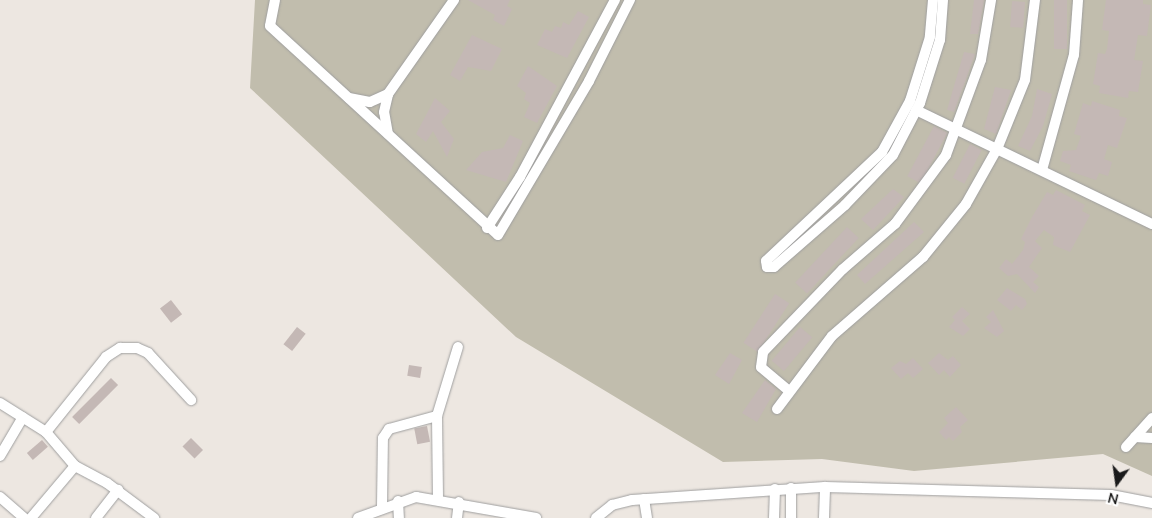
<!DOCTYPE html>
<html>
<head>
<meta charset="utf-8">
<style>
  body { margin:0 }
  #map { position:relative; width:1152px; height:518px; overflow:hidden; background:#ede7e1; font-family:"Nunito Sans",sans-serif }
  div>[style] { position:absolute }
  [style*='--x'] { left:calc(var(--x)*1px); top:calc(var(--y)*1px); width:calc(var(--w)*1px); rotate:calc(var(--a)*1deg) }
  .construction>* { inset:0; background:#c1bdad }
  .building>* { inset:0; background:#c4b8b5; transform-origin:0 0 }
  .roads { filter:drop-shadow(0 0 1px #9f9f9f) drop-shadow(0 0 1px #9f9f9f) }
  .minor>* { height:10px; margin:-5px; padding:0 5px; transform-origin:5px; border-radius:5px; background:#fff }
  span { translate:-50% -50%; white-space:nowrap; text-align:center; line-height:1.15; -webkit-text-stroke:5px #fff; paint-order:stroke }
  .north { position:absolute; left:1092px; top:458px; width:50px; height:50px; -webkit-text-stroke:4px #fff; paint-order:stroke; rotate:194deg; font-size:14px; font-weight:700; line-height:20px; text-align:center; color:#1b1b1b }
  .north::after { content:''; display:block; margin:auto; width:18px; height:22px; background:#1b1b1b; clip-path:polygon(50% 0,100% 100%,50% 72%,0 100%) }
</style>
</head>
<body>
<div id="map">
  <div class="construction">
    <div style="clip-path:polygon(255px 0,1152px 0,1152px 476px,1103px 454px,914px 471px,822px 459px,723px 462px,516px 337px,250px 88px)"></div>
  </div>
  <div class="building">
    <div style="clip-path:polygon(468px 0,510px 0,507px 6px,512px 9px,504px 26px,493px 20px,495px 15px)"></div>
    <div style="clip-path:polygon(974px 0,984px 0,978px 34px,970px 34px)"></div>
    <div style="left:1054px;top:0;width:13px;height:49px"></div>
    <div style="clip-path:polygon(1106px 0,1143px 0,1143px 4px,1151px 5px,1147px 36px,1138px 35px,1134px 60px,1143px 61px,1138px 92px,1129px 91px,1128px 98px,1099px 93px,1100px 86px,1093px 84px,1098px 53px,1105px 54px,1107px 49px,1109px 31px,1102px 30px)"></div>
    <div style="left:1012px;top:1px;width:13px;height:26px;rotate:4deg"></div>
    <div style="clip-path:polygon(578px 11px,589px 17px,567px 58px,537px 45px,545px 29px,552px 32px,555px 26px,561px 28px,563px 22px,569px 25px)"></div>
    <div style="clip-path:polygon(472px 35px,502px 49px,491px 71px,468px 67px,460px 81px,450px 75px)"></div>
    <div style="clip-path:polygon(964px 52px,975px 54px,954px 112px,947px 110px)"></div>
    <div style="clip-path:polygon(528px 66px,557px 86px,537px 123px,524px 117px,530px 103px,524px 99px,526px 93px,517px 86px)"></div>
    <div style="clip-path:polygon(995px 87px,1011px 90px,996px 134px,984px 129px)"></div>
    <div style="clip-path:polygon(1037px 89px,1052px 94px,1043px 126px,1030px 151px,1018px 146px,1032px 116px)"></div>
    <div style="clip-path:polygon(435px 98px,450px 111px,441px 122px,454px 139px,447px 157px,433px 131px,426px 142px,416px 134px)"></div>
    <div style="clip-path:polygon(1092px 101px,1120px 110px,1119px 116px,1127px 118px,1117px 148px,1108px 145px,1104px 159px,1112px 162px,1108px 176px,1099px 173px,1096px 180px,1069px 171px,1071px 165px,1060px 161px,1063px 151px,1076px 150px,1081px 136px,1074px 134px,1083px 103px,1091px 106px)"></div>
    <div style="left:934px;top:126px;width:15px;height:57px;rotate:28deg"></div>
    <div style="clip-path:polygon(510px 135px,523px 141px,506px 182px,466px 170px,482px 152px,503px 148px)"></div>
    <div style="left:970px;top:144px;width:13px;height:38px;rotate:27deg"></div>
    <div style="clip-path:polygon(893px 189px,904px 197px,873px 230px,861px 219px)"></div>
    <div style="clip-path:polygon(1056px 190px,1085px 205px,1082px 211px,1090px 215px,1070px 252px,1053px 245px,1054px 237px,1044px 230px,1035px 241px,1042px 248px,1029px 267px,1039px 276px,1033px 282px,1039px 287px,1035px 293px,1017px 274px,1008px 276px,999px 268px,1006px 259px,1012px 264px,1023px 250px,1025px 242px,1021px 239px,1032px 217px,1047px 192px,1053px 195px)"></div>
    <div style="clip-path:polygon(914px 222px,924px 232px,865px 284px,857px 275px)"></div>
    <div style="left:847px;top:227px;width:16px;height:76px;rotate:43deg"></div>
    <div style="clip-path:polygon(1007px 288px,1025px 299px,1027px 304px,1022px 310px,1016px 305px,1011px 311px,997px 300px)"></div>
    <div style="left:775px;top:294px;width:17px;height:58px;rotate:33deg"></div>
    <div style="left:171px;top:300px;width:18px;height:14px;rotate:52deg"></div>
    <div style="clip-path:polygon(962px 307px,970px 314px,962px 321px,970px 329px,963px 336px,949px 327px,955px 320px,952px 317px)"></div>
    <div style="clip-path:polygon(993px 310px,1004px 331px,997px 337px,984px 328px,991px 322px,986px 317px)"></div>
    <div style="left:297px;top:327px;width:11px;height:22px;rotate:38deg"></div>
    <div style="left:800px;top:327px;width:16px;height:44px;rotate:40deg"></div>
    <div style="clip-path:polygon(730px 353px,742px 360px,729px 384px,715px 375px)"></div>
    <div style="clip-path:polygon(939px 353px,948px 360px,953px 356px,961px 365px,950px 377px,944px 370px,939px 375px,928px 363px)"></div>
    <div style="clip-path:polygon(913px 358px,923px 369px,913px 378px,908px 373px,901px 379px,891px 368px,900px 361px,906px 364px)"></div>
    <div style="left:409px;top:365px;width:13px;height:11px;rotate:9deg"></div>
    <div style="left:111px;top:378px;width:10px;height:55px;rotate:45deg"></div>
    <div style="clip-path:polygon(765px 380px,776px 389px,757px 422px,742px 413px)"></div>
    <div style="clip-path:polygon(956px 407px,968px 420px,960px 427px,962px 432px,953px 441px,949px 437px,946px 440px,939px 432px,948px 423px,944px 418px)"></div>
    <div style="left:427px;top:426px;width:16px;height:13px;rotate:79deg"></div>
    <div style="left:191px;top:438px;width:17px;height:12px;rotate:45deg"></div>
    <div style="left:42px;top:440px;width:9px;height:20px;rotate:49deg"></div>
  </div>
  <div class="roads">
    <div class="minor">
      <div style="--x:275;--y:0;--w:26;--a:101"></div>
      <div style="--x:270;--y:26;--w:309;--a:42.5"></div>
      <div style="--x:498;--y:235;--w:179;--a:-59.4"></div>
      <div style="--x:589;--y:81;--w:91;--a:-63.2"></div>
      <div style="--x:933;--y:0;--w:37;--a:95"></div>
      <div style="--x:930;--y:37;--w:67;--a:107.4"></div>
      <div style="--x:910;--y:101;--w:58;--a:118.8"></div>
      <div style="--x:882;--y:152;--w:159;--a:136.8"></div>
      <div style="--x:766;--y:261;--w:6;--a:81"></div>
      <div style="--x:767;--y:267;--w:7;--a:0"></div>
      <div style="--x:774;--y:267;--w:94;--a:-41.1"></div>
      <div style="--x:845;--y:205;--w:69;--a:-46.2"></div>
      <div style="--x:893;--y:155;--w:59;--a:-62.6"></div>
      <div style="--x:920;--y:103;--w:66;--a:-72.4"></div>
      <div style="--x:940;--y:40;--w:40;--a:-85.7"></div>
      <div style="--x:349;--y:98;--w:21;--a:11"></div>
      <div style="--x:370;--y:102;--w:20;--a:-24"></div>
      <div style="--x:916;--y:110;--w:262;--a:25.8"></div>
      <div style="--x:388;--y:134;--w:22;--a:-100"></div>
      <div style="--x:384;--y:112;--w:18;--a:-77"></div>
      <div style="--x:388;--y:94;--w:115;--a:-54.9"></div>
      <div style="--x:1042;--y:170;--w:119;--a:-74.5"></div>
      <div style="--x:1074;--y:55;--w:55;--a:-85.8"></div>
      <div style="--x:487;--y:228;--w:61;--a:-57.1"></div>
      <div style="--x:520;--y:177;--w:201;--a:-61.8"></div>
      <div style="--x:788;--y:390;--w:35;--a:-140"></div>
      <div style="--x:761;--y:367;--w:15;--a:-82"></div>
      <div style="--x:763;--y:352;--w:115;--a:-46.1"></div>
      <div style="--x:843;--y:269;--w:69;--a:-40.9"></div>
      <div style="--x:895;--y:224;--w:86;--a:-53.5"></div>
      <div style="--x:946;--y:155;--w:101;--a:-69.8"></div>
      <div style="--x:981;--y:60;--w:61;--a:-80.5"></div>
      <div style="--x:0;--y:403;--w:54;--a:32.2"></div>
      <div style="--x:46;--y:432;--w:45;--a:49.5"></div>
      <div style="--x:75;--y:466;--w:36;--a:28"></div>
      <div style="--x:107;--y:483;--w:59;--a:36.7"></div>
      <div style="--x:777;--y:409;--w:91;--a:-53"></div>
      <div style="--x:832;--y:336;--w:121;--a:-41"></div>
      <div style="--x:923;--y:257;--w:68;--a:-50.9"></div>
      <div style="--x:966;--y:204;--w:63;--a:-60.6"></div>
      <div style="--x:997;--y:149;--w:74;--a:-67.9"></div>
      <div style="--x:1025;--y:80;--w:81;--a:-82.9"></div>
      <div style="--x:437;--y:416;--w:83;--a:89.3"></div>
      <div style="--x:46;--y:432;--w:96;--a:-51.3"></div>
      <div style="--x:106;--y:357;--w:17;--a:-33"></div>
      <div style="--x:120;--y:348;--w:17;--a:0"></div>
      <div style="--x:137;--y:348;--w:12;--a:24"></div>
      <div style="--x:148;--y:353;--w:64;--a:47.5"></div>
      <div style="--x:1135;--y:437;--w:17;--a:3"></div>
      <div style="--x:1126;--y:447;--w:39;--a:-48"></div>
      <div style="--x:0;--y:456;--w:45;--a:-59.5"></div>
      <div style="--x:791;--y:488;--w:30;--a:90"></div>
      <div style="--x:0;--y:497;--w:32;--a:41"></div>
      <div style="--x:644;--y:499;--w:19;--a:81"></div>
      <div style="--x:398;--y:501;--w:17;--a:87"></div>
      <div style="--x:382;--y:506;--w:68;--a:-89.2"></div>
      <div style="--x:383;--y:438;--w:11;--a:-56"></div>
      <div style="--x:389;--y:429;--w:50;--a:-15.2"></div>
      <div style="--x:437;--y:416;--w:72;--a:-73.1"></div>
      <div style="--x:31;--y:518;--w:68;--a:-49.8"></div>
      <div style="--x:96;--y:518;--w:36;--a:-52"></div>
      <div style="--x:358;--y:518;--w:62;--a:-19.9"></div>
      <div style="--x:416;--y:497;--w:122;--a:9.9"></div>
      <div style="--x:457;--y:518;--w:16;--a:-83"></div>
      <div style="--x:596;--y:518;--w:21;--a:-39"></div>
      <div style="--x:612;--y:505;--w:21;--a:-14"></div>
      <div style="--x:632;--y:500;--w:193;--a:-3.9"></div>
      <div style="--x:825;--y:487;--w:286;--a:1.6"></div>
      <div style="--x:1111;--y:495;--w:42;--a:11"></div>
      <div style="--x:774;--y:518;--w:29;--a:-88"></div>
      <div style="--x:824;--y:518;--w:31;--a:-88"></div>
    </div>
  </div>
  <div class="north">N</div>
</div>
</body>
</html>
